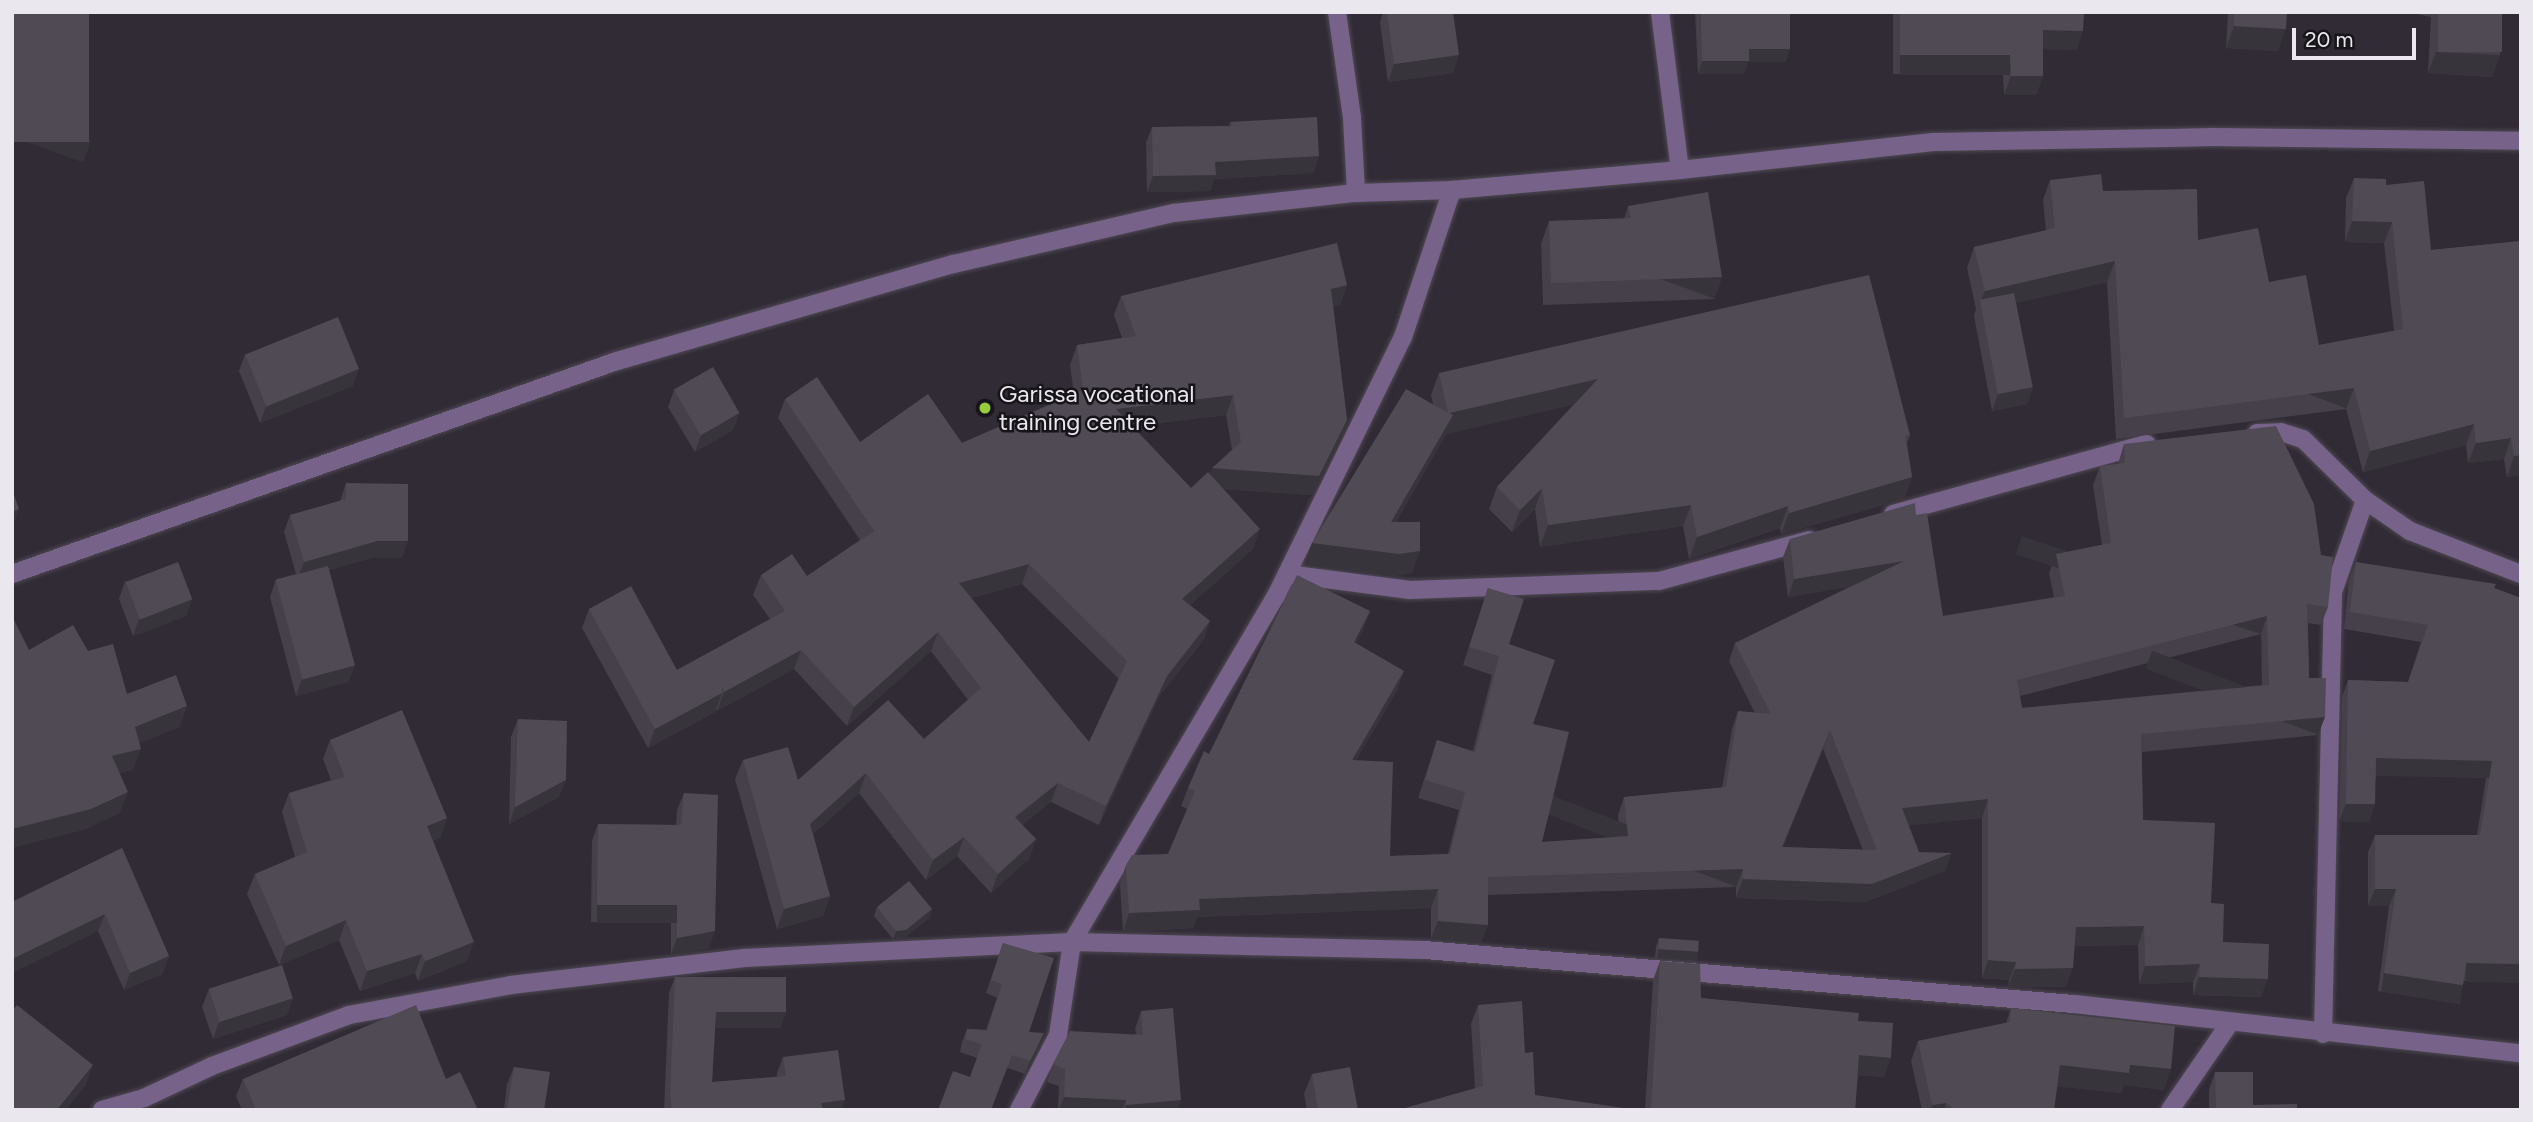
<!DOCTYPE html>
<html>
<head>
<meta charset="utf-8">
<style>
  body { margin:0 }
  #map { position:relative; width:2533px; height:1122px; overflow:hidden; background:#312b36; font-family:Figtree,sans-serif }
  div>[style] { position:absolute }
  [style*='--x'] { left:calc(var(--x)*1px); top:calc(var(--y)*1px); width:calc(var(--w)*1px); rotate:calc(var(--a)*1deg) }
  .roads { filter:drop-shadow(0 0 2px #4f4953) drop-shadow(0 0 2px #4f4953) }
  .minor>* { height:18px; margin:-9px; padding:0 9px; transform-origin:9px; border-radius:9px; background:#776389 }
  .wall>* { inset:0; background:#454049 }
  .shaded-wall>* { inset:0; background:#38343c; transform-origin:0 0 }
  .building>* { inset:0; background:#504a55; transform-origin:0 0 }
  .dots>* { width:19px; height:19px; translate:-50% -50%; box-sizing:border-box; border:4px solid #17151a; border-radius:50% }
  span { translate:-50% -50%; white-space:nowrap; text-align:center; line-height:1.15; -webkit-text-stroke:5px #17151a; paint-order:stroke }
  .poi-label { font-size:24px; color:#eae7ee }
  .left { translate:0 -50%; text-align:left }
  .frame { position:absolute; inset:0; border:14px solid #eae7ee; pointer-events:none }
  .scale { position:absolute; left:2292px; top:28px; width:124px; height:32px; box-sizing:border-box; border:4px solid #eae7ee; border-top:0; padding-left:9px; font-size:21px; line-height:24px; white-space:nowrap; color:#eae7ee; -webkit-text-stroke:5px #17151a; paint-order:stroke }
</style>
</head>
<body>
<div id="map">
  <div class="roads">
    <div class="minor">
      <div style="--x:1337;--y:12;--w:107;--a:81.9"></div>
      <div style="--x:1352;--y:118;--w:75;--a:86.9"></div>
      <div style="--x:1660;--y:12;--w:159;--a:82.8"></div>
      <div style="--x:2257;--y:433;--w:24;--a:-2"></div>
      <div style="--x:2281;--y:432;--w:23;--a:18"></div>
      <div style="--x:2303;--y:439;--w:87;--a:44.5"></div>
      <div style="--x:2365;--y:500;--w:55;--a:34.6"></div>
      <div style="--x:2410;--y:531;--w:119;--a:21.2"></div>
      <div style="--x:1893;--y:514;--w:263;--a:-15.5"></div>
      <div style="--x:12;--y:574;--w:641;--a:-19.4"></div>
      <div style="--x:617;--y:361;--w:351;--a:-16.1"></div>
      <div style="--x:954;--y:264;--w:226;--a:-13.1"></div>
      <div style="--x:1174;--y:213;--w:183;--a:-6.3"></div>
      <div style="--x:1356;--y:193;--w:96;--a:-1.8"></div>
      <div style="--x:1452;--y:190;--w:229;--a:-5"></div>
      <div style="--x:1680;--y:170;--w:255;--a:-6.3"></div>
      <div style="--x:1933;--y:142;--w:280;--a:-1"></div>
      <div style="--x:2213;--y:137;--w:308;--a:0.7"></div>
      <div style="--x:1287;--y:574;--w:124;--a:7.4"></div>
      <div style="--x:1410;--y:590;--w:249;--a:-2.1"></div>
      <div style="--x:1659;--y:581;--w:156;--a:-15.2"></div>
      <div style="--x:2323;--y:1034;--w:442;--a:-88.7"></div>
      <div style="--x:2333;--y:592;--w:97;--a:-70.8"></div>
      <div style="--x:102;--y:1110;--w:44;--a:-15.9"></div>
      <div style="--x:144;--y:1098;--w:75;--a:-25.2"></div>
      <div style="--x:212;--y:1066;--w:146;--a:-20.4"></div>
      <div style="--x:349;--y:1015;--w:165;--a:-10.5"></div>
      <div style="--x:511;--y:985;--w:235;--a:-6.6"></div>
      <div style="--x:744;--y:958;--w:328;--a:-2.8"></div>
      <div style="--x:1072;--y:942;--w:353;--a:1.3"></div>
      <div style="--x:1425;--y:950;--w:651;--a:4.76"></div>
      <div style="--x:2074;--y:1004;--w:450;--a:6.3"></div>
      <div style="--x:1019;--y:1110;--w:85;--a:-62.5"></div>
      <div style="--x:1058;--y:1035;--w:94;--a:-81.4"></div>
      <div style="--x:1072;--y:942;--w:402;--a:-59.5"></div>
      <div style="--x:1276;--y:596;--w:288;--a:-63.9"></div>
      <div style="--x:1403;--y:337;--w:155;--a:-71.6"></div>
      <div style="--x:2170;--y:1110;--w:104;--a:-55.5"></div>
    </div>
  </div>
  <div class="wall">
    <div style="clip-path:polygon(1383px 12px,1453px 12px,1453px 73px,1388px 82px,1380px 22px)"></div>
    <div style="clip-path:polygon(1695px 12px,1790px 12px,1786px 62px,1748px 62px,1744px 74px,1698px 74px)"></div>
    <div style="clip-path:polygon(1893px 12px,2084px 12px,2077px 50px,2043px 49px,2043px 76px,2036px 95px,2004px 95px,2003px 74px,1893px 74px)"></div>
    <div style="clip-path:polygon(2228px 12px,2287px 12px,2278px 51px,2226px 48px)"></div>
    <div style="clip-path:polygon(2407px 12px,2502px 12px,2500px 55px,2492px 77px,2428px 73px,2431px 17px)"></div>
    <div style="clip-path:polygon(1230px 122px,1319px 156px,1313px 173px,1214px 179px,1210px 191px,1147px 192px,1146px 143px,1152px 127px,1229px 126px)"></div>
    <div style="clip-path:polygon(2354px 178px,2386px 185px,2431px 250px,2521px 241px,2521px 475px,2507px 477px,2504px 459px,2468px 463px,2466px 445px,2363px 472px,2346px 409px,2116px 439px,2107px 282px,2016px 303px,2033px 387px,2027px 404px,1992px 411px,1974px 316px,1976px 309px,1967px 268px,1974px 247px,2046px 231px,2043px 200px,2050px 180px,2103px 191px,2198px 240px,2269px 282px,2319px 345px,2394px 331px,2384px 243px,2345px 242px,2346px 198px)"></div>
    <div style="clip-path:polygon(1628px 206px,1722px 277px,1714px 299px,1543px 305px,1541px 244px,1549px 221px,1624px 219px)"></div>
    <div style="clip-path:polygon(evenodd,1347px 285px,1340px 305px,1333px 306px,1347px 420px,1340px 440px,1311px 495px,1223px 489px,1253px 549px,1190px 605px,1210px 621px,1203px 641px,1160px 695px,1099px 825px,1051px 802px,1022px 825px,1036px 839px,1029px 859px,991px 893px,957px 856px,926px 880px,859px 793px,813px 834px,830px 896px,823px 916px,777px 929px,735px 779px,743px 760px,798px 780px,924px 739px,968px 700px,931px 651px,847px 726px,794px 669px,717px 711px,716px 709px,715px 712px,648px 748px,582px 628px,589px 609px,677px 670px,770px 619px,753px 595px,761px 575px,807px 576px,860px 540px,778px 418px,785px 399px,860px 442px,962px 443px,1074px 394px,1070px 365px,1077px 345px,1122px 338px,1114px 315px,1121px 296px,1347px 285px,1226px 415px,1232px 450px,1210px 474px,1191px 488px,1132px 426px,1226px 415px,1347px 285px,1022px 584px,1119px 679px,1089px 742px,971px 598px,1022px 584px)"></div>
    <div style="clip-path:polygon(245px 354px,353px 386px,260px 423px,239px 371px)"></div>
    <div style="clip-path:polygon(1439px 373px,1910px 435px,1907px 443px,1912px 477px,1904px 499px,1781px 534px,1780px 528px,1689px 559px,1683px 526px,1540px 547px,1535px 509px,1512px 532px,1489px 509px,1497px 487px,1574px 404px,1446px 434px,1396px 522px,1412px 573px,1391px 576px,1305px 565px,1433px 404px,1431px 395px)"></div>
    <div style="clip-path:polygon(674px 390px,733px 430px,695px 452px,668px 407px)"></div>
    <div style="clip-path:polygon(evenodd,2124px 444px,2328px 607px,2321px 625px,2308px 623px,2309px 678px,2318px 735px,2142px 752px,2143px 820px,2211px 903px,2223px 942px,2261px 997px,2193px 995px,2193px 982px,2139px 984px,2138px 945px,2075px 946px,2066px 987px,2008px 987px,2009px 980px,1982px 978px,1982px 818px,1908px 825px,1919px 852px,1945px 871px,1865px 902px,1736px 898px,1736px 887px,1488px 895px,1481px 943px,1431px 939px,1431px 908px,1197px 917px,1193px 928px,1123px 932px,1120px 884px,1126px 865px,1168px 854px,1187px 809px,1181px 806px,1188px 788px,1209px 754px,1370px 611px,1363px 630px,1356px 643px,1398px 689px,1356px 760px,1390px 856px,1448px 854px,1459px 810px,1418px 798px,1437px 740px,1473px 751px,1492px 675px,1463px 665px,1488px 588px,1509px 644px,1533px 724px,1542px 842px,1620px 837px,1618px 815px,1624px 797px,1722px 788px,1732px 729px,1738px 711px,1755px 713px,1729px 661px,1735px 643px,1851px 586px,1788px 597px,1783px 557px,1790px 539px,1916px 515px,1943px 616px,2054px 597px,2049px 573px,2056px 554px,2102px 545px,2093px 485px,2100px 466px,2118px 464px,2124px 444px,2261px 634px,2262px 685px,2022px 708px,2020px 696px,2261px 634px,2124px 444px,1823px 749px,1863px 850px,1783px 847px,1823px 749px)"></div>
    <div style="clip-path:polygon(346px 483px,402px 558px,371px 558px,329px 570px,355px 665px,348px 682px,296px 696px,270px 597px,276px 579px,296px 574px,284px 532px,290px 515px,340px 501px)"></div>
    <div style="clip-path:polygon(2356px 562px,2494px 588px,2521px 598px,2521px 982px,2464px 981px,2457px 1002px,2378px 991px,2389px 906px,2368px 906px,2368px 852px,2375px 835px,2477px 835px,2486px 778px,2376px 775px,2369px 822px,2339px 821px,2342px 697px,2348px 680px,2408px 682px,2421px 642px,2344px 629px,2349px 579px)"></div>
    <div style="clip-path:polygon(125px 581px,192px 599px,186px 616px,133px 636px,119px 599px)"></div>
    <div style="clip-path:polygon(518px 719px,559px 797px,509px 824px,511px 737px)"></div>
    <div style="clip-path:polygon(330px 740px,447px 818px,440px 838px,433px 840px,467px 961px,418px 981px,415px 973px,360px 991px,339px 940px,279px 965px,247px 894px,255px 874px,295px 857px,282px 812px,289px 793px,331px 780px,323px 759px)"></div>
    <div style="clip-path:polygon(684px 793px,709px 948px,671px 955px,671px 922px,591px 922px,592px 841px,598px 824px,676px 825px,677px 810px)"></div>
    <div style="clip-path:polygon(122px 848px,169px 956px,162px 974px,124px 990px,98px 931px,12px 973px,12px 902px)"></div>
    <div style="clip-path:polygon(877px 907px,932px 909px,929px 918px,903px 939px,893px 939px,874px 916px)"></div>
    <div style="clip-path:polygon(1659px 938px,1695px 961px,1655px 958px,1656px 947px)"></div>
    <div style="clip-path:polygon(1003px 943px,1029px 1032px,1039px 1047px,1025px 1074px,1008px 1068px,970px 1077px,977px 1058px,960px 1052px,962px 1042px,967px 1029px,986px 1030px,997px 998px,986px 993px)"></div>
    <div style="clip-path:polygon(1660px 961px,1701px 998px,1858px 1021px,1884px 1077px,1858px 1075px,1855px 1110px,1645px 1110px,1653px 980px)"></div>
    <div style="clip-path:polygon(675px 977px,786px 1012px,780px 1028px,715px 1028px,712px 1082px,777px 1077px,777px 1073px,783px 1057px,841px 1110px,664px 1110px,669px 993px)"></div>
    <div style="clip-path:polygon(209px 989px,293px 998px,287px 1015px,213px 1039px,202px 1007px)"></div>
    <div style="clip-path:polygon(1478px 1005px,1525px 1053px,1535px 1095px,1475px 1088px,1471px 1024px)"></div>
    <div style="clip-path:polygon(2011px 1008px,2164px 1090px,2124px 1085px,2121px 1093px,2057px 1086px,2054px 1110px,1922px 1110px,1911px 1061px,1918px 1041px,2006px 1023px)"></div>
    <div style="clip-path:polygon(1141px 1011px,1181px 1100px,1177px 1110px,1058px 1110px,1059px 1086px,1047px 1082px,1053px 1064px,1136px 1034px,1135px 1029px)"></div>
    <div style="clip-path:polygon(514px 1067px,544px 1110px,504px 1110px,507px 1084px)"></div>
    <div style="clip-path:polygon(2215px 1072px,2253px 1105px,2297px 1110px,2209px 1110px,2209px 1090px)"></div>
    <div style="clip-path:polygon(1312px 1074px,1358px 1110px,1307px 1110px,1304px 1094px)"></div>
    <div style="clip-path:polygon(243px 1079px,446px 1079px,478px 1110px,242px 1110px,236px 1096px)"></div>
  </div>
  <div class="shaded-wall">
    <div style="clip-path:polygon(2234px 26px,2286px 29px,2278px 51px,2226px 48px)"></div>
    <div style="clip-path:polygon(2043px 30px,2083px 31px,2077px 50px,2036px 49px)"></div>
    <div style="clip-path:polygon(1749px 49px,1790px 49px,1786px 62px,1748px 62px,1744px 74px,1698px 74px,1702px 61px)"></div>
    <div style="clip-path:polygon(2436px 52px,2500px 55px,2492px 77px,2428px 73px)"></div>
    <div style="clip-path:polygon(1459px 55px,1453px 73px,1388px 82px,1394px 64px)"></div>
    <div style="left:1900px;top:55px;width:110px;height:20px"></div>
    <div style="clip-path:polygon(2011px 76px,2043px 76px,2036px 95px,2004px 95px)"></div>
    <div style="left:91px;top:141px;width:23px;height:79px;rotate:110deg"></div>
    <div style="clip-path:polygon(1319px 156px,1313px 173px,1214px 179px,1210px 191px,1147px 192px,1153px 176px,1215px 162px)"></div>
    <div style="clip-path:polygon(2352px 221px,2392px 222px,2384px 243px,2345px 242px)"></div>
    <div style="clip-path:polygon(2115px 261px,2107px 282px,1982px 311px,1980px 302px,1985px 291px)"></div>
    <div style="left:1722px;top:277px;width:23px;height:171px;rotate:110deg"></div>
    <div style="clip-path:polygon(1347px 285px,1340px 305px,1324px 309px,1331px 289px)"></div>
    <div style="clip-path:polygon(359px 369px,353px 386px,260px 423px,266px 406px)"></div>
    <div style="clip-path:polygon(1598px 379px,1590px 401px,1446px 434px,1383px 544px,1391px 522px,1449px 413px)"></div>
    <div style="clip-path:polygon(2033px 387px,2027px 404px,1992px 411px,1998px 394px)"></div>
    <div style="left:2354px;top:388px;width:22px;height:232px;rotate:111deg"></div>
    <div style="clip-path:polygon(1233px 395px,1226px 415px,1109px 428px,1116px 409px)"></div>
    <div style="clip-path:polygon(740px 413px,733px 430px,695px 452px,701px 435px)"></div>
    <div style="clip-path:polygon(1347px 420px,1340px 440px,1311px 495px,1205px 488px,1212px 468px)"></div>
    <div style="clip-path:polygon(2474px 424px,2466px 445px,2363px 472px,2370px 451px)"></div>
    <div style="clip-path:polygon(2511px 438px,2504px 459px,2468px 463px,2476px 443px)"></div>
    <div style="clip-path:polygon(2521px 455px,2521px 475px,2507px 477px,2514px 456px)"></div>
    <div style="clip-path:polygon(1912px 477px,1904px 499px,1781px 534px,1789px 513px)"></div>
    <div style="clip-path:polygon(1542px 488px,1535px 509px,1512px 532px,1520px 510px)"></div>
    <div style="clip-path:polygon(1691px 505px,1683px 526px,1540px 547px,1548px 525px)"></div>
    <div style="clip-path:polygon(1788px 506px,1780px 528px,1689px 559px,1697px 537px)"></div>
    <div style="clip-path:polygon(19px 509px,13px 526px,12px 526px,12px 512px)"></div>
    <div style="clip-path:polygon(1260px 529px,1253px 549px,1175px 619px,1182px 599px)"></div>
    <div style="clip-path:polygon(377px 541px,408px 541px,402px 558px,371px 558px,298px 579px,304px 562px)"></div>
    <div style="clip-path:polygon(1312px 543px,1420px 551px,1412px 573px,1391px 576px,1305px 565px)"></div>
    <div style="clip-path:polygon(1904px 561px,1898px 579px,1788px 597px,1794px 579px)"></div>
    <div style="clip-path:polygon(1029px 564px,1022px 584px,952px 603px,959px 583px)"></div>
    <div style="clip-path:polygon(192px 599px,186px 616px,133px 636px,139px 619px)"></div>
    <div style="clip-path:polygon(1370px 611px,1363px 630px,1348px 661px,1354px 642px)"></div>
    <div style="left:2267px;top:616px;width:19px;height:258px;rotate:108deg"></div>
    <div style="clip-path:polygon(1210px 621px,1203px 641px,1160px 695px,1099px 825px,1106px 806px,1167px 676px)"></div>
    <div style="clip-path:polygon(938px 632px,931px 651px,847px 726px,854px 707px)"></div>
    <div style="clip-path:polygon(801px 650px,794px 669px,717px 711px,724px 692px)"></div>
    <div style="clip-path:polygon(355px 665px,348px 682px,296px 696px,302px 679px)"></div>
    <div style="clip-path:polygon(1404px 671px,1398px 689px,1345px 779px,1352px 760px)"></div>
    <div style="clip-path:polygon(722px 693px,715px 712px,648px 748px,655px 729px)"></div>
    <div style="clip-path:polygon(187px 706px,180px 727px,128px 748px,135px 727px)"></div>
    <div style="left:2325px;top:717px;width:19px;height:185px;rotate:111deg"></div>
    <div style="clip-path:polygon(1830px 730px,1823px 749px,1776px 865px,1782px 847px)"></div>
    <div style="clip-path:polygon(141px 749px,133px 770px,104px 777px,112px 756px)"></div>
    <div style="left:2376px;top:758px;width:116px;height:18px;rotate:1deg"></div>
    <div style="clip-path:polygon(866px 773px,859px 793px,803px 843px,810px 824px)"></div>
    <div style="clip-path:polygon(566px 780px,559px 797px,509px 824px,515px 807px)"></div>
    <div style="clip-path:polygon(1058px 783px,1051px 802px,1008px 837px,1015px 817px)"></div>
    <div style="clip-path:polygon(128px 792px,120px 813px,84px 830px,12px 848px,12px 829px)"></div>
    <div style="clip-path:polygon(1988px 799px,1982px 818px,1895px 827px,1902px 808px)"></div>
    <div style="clip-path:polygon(2346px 804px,2375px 804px,2369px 822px,2339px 821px)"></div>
    <div style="clip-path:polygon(447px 818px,440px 838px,420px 846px,427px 826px)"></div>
    <div style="clip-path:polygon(964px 837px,957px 856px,926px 880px,933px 860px)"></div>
    <div style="clip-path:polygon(1036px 839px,1029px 859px,991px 893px,998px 874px)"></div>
    <div style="clip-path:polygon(1952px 853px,1945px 871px,1865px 902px,1736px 898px,1743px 879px)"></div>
    <div style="left:1743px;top:869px;width:19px;height:255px;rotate:111deg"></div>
    <div style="clip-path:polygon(1438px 889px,1431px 908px,1197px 917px,1193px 928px,1123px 932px,1129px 913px,1199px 899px)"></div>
    <div style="clip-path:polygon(2375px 889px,2396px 889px,2389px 906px,2368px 906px)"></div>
    <div style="clip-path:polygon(830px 896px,823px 916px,777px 929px,784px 909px)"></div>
    <div style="left:597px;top:905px;width:80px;height:18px"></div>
    <div style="clip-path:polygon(932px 909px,929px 918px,903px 939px,893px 939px,896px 931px)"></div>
    <div style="clip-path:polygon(105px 914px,98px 931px,12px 973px,12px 959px)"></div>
    <div style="clip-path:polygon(346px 920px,339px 940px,279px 965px,286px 946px)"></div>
    <div style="clip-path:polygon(1438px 921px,1488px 925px,1481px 943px,1431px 939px)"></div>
    <div style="clip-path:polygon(2144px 926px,2138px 945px,2069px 946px,2076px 927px)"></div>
    <div style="clip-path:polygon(715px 931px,709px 948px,671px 955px,677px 938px)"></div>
    <div style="clip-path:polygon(474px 942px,467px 961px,418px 981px,425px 961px)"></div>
    <div style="left:1658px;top:949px;width:40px;height:9px;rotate:4deg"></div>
    <div style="clip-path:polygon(422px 954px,415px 973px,360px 991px,367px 971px)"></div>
    <div style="clip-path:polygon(169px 956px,162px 974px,124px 990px,130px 973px)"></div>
    <div style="clip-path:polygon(1988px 960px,2016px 962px,2009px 980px,1982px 978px)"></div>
    <div style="left:2466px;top:963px;width:55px;height:19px;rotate:1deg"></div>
    <div style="clip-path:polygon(2200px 964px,2193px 982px,2139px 984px,2145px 966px)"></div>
    <div style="clip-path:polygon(2073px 968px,2066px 987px,2008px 987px,2015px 969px)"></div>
    <div style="left:2384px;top:973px;width:80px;height:19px;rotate:9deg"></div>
    <div style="clip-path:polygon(2199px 977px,2268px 979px,2261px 997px,2193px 995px)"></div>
    <div style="clip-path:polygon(293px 998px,287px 1015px,213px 1039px,219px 1022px)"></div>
    <div style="clip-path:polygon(716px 1012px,786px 1012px,780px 1028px,710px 1028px)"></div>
    <div style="clip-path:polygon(1044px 1033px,1039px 1047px,1025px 1074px,1030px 1061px)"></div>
    <div style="clip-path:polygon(1859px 1055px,1891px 1058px,1884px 1077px,1852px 1075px)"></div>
    <div style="clip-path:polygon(93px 1065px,86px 1085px,66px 1110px,57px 1110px)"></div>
    <div style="clip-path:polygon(2060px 1065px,2130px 1065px,2171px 1069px,2164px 1090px,2124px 1085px,2121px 1093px,2052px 1086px)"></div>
    <div style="clip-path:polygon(1064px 1097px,1126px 1100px,1122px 1110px,1059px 1110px)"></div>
    <div style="clip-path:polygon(845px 1100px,841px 1110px,819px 1110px,821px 1103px)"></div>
    <div style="clip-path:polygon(1181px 1100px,1177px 1110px,1124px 1110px,1126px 1105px)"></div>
    <div style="clip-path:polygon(1946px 1103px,1944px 1110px,1931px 1110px,1932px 1105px)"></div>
  </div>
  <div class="building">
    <div style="left:12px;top:12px;width:77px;height:130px"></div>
    <div style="clip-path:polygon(1387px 12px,1453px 12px,1459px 55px,1394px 64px)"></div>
    <div style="clip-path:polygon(1701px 12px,1790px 12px,1790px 49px,1749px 49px,1749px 61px,1702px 61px)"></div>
    <div style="clip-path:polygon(1900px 12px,2084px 12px,2083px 31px,2043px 30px,2043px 76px,2011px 76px,2010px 55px,1900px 55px)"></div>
    <div style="clip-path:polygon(2234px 12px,2287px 12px,2286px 29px,2234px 26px)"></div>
    <div style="left:2438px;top:12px;width:64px;height:40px"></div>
    <div style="clip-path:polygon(1317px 117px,1319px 156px,1215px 162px,1216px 175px,1153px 176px,1152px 127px,1233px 126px,1230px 122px)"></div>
    <div style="clip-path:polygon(2101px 174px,2103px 191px,2197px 189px,2198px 240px,2258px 228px,2269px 282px,2306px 275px,2319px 345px,2403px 329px,2392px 222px,2352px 221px,2354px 178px,2386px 179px,2386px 185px,2424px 181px,2431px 250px,2521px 241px,2521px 455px,2514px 456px,2511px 438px,2476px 443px,2474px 424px,2370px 451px,2354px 388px,2124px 418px,2115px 261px,1985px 291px,1974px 247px,2055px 228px,2050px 180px)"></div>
    <div style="clip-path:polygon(1708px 192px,1722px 277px,1551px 283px,1549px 221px,1631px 218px,1628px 206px)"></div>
    <div style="clip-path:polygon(evenodd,1337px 243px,1347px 285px,1331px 289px,1347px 420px,1319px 476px,1212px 468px,1241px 442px,1233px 395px,1116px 409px,1191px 488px,1208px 472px,1260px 529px,1182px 599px,1210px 621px,1167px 676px,1106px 806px,1058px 783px,1015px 817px,1036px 839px,998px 874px,964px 837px,933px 860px,866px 773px,810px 824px,830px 896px,784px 909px,743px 760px,788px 747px,798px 780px,888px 700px,924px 739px,981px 688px,938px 632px,854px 707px,801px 650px,724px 692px,722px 686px,722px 693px,655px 729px,589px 609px,631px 586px,677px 670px,785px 611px,761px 575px,792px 554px,807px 576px,874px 531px,785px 399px,817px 377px,860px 442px,928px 394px,962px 443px,1083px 390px,1077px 345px,1136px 336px,1121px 296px,1337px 243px,1029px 564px,1127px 661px,1089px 742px,959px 583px,1029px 564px)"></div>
    <div style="clip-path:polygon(1869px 275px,1910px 435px,1905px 436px,1912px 477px,1789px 513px,1788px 506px,1697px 537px,1691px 505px,1548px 525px,1542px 488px,1520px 510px,1497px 487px,1598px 379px,1449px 413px,1453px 415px,1391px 522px,1420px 522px,1420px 551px,1399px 554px,1312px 543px,1406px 389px,1448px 413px,1439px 373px)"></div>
    <div style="left:2014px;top:293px;width:96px;height:35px;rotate:79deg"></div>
    <div style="left:338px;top:317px;width:56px;height:100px;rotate:68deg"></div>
    <div style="left:713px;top:367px;width:53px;height:45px;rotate:60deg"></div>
    <div style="clip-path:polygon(evenodd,2276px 426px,2314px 504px,2321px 555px,2333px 557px,2328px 607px,2307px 604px,2309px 678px,2326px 678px,2325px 717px,2141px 734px,2143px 820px,2215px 823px,2211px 903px,2224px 904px,2223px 942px,2269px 944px,2268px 979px,2199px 977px,2200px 964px,2145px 966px,2144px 926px,2076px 927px,2073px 968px,2015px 969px,2016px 962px,1988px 960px,1988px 799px,1902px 808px,1919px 852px,1952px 853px,1872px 884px,1743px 879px,1743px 869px,1488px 877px,1488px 925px,1438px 921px,1438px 889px,1199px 899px,1200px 910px,1129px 913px,1126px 865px,1132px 855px,1168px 854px,1195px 791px,1188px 788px,1204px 751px,1209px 754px,1297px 575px,1370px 611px,1354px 642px,1404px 671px,1352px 760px,1393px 762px,1390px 856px,1450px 854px,1465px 792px,1425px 780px,1437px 740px,1475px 752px,1499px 656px,1469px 647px,1488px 588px,1524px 599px,1509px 644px,1555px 660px,1533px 724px,1569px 732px,1542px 842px,1628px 836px,1624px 797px,1726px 787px,1738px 711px,1771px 714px,1735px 643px,1904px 561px,1794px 579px,1790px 539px,1915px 503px,1916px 515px,1927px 513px,1943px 616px,2065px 596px,2056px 554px,2111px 543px,2100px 466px,2125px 463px,2124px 444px,2276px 426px,2267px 616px,2269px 685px,2022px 708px,2017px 680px,2267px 616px,2276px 426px,1830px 730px,1877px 850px,1782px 847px,1830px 730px)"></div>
    <div style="clip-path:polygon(346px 483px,408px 484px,408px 541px,377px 541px,304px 562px,290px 515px,346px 499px)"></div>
    <div style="clip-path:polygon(12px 489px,19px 509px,12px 512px)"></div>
    <div style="left:178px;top:562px;width:40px;height:56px;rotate:69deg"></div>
    <div style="clip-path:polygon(2356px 562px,2496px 584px,2494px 588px,2521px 598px,2521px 964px,2466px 963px,2463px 985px,2384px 973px,2396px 889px,2375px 889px,2375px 835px,2480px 835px,2492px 761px,2376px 758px,2375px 804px,2346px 804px,2348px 680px,2408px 682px,2428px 625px,2350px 612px)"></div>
    <div style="left:328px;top:566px;width:103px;height:54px;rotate:75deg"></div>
    <div style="clip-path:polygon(12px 616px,29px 650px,73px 625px,88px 651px,113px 644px,127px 694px,176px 675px,187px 706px,135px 727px,141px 749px,112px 756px,128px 792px,91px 809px,12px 829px)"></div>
    <div style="clip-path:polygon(402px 710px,447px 818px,427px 826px,474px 942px,425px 961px,422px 954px,367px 971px,346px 920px,286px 946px,255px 874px,307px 852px,289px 793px,345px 777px,330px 740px)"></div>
    <div style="clip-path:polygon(518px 719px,567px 721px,566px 780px,515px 807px)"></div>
    <div style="clip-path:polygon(684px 793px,718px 795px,715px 931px,677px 938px,677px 905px,597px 905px,598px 824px,681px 825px)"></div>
    <div style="clip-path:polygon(122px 848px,169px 956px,130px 973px,105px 914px,12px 959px,12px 902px)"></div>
    <div style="clip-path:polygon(909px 881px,932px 909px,906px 930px,896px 931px,877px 907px)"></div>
    <div style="left:1659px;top:938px;width:40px;height:11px;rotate:4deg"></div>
    <div style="clip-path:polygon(1003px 943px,1054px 958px,1029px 1032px,1044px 1033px,1030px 1061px,1012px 1055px,991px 1110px,938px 1110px,953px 1071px,970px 1077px,982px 1044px,965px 1039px,967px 1029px,987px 1030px,1002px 984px,991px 980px)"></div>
    <div style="clip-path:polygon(1660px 961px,1700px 964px,1701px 998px,1859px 1013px,1858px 1021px,1893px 1023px,1891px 1058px,1859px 1055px,1855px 1110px,1651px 1110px)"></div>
    <div style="left:282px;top:965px;width:35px;height:77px;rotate:72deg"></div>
    <div style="clip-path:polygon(675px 977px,786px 977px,786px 1012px,716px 1012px,712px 1082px,786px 1076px,783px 1057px,838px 1050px,845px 1100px,821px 1103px,823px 1110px,672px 1110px,670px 1096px)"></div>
    <div style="clip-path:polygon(1522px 1001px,1525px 1053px,1533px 1052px,1535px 1095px,1637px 1110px,1398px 1110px,1483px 1086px,1478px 1005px)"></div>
    <div style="clip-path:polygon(17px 1005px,93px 1065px,57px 1110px,12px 1110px,12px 1011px)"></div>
    <div style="clip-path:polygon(416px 1005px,446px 1079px,460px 1072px,478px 1110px,256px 1110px,243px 1079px)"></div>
    <div style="clip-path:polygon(1173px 1008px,1181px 1100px,1126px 1105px,1126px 1100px,1064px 1097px,1065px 1069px,1053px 1064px,1070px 1031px,1143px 1035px,1141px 1011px)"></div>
    <div style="clip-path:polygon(2011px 1008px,2175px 1026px,2171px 1069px,2130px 1065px,2129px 1073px,2060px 1065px,2054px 1110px,1955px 1110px,1946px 1103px,1932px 1105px,1918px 1041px,2010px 1022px)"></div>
    <div style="clip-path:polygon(514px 1067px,550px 1072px,544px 1110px,507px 1110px)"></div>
    <div style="clip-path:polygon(1350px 1067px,1358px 1110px,1318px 1110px,1312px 1074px)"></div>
    <div style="clip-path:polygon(2215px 1072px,2253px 1072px,2253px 1105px,2297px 1104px,2297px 1110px,2216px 1110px)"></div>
  </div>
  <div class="dots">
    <div style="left:985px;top:408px;background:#94cc3c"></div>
  </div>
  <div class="poi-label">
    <span class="left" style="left:999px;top:408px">Garissa vocational<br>training centre</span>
  </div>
  <div class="frame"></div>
  <div class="scale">20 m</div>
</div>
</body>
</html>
